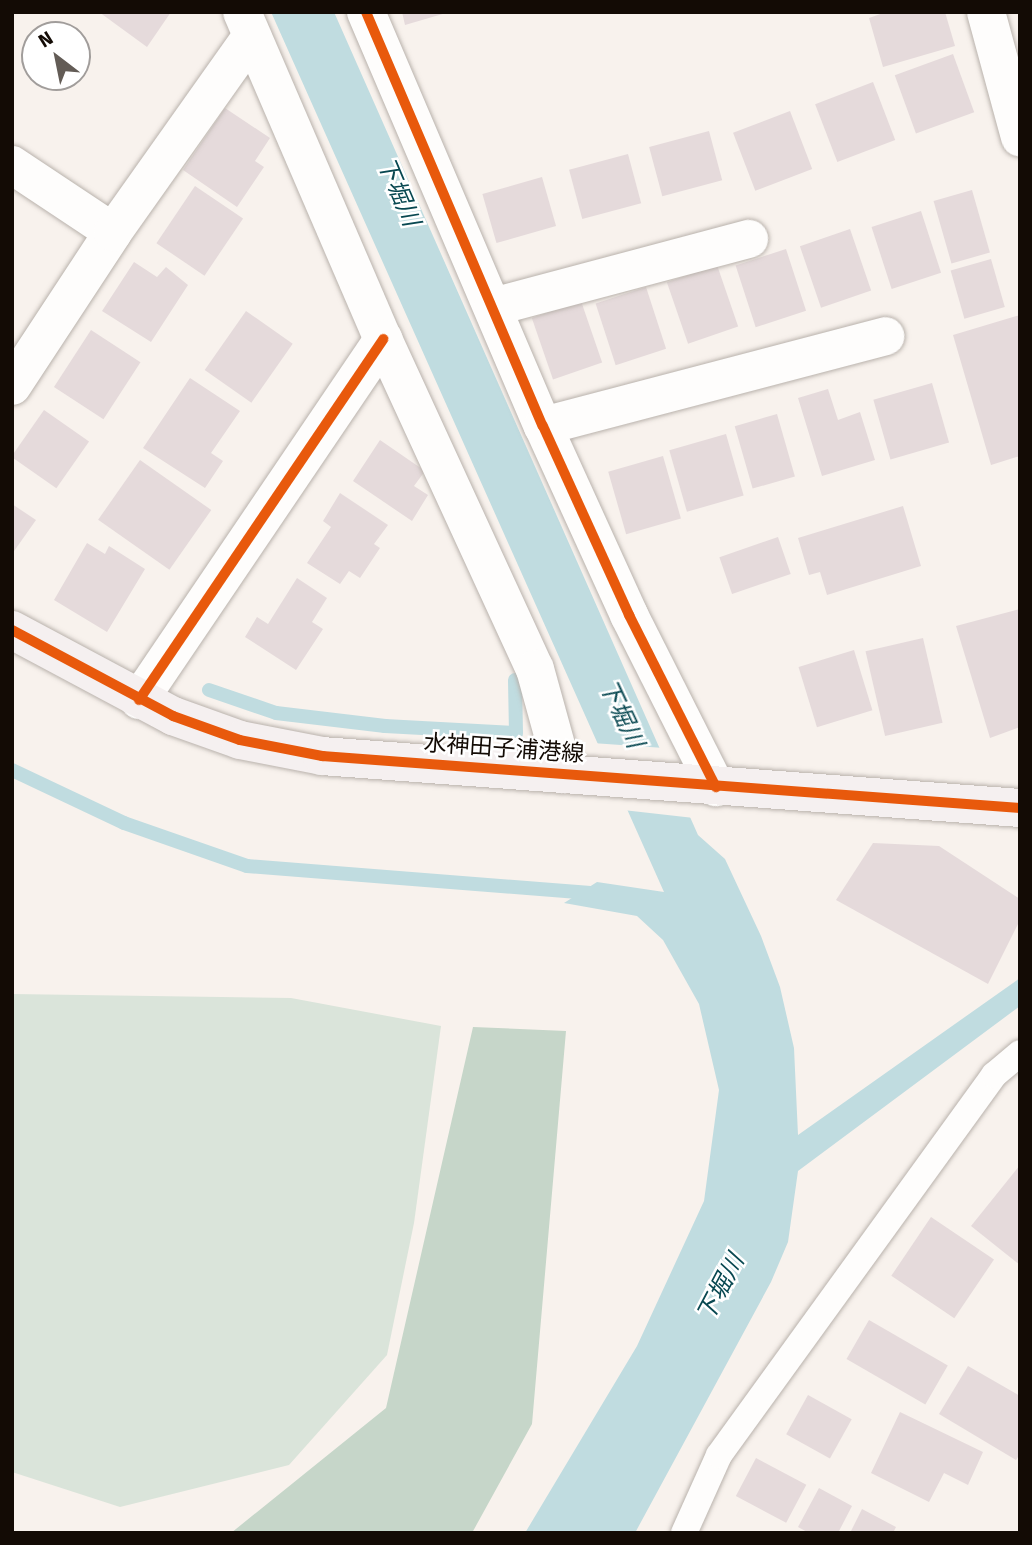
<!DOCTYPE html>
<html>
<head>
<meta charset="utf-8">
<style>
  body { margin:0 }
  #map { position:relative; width:1032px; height:1545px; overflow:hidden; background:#f8f2ed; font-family:"Fira Sans","Noto Sans JP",sans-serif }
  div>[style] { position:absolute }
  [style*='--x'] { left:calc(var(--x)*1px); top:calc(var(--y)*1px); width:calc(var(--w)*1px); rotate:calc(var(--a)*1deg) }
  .green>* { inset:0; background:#dae4da }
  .forest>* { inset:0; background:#c6d6c9 }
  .water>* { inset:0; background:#c0dce0 }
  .pier>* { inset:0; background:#f8f2ed }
  .stream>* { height:14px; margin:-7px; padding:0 7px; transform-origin:7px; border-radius:7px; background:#c0dce0 }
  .building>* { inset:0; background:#e5dadb; transform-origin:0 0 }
  .roads { filter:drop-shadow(0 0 2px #b9b2ac) drop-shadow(0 0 2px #b9b2ac) }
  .service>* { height:26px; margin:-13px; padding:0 13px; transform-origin:13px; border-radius:13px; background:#fefdfc }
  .minor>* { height:38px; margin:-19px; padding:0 19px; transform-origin:19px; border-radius:19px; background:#fefdfc }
  .secondary>* { height:38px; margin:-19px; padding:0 19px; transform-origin:19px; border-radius:19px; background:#f5f0f0 }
  .cycleway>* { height:10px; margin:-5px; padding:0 5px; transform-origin:5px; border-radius:5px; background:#e8590c }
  span { translate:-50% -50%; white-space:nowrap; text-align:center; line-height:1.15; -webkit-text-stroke:5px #fff; paint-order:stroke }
  .street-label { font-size:23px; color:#130b05 }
  .water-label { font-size:24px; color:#084851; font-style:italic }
  .frame { position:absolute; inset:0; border:14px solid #130b05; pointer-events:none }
  .north { position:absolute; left:21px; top:21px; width:70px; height:70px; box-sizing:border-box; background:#fff; border:2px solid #a19d9b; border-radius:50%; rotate:328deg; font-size:19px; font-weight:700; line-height:28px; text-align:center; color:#130b05 }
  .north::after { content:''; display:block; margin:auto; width:24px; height:32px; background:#635c56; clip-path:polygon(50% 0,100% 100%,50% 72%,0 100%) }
</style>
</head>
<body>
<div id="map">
  <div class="green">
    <div style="clip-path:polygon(12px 994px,291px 998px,441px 1026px,414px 1223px,387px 1355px,289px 1465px,120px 1507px,12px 1472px)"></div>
  </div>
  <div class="forest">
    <div style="clip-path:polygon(473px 1027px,566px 1031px,532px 1424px,472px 1533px,231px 1533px,386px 1408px)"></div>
  </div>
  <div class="water">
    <div style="clip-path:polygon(271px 12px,334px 12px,698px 835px,725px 859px,761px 936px,780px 987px,794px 1048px,798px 1135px,1020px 978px,1020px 1006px,798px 1171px,788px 1242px,771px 1282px,635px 1533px,525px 1533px,637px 1346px,704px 1201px,719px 1090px,699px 1004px,663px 940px,637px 916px,564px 903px,597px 882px,664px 892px)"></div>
  </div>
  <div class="pier">
    <div style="clip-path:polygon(592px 743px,664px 748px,694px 818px,623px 810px)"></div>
  </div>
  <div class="stream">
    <div style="--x:209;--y:690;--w:71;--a:18.9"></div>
    <div style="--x:276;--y:713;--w:110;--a:6.8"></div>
    <div style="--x:385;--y:726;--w:131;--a:3.1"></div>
    <div style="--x:516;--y:733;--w:53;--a:-91.1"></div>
    <div style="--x:12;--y:770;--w:124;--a:25.3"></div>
    <div style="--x:124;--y:823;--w:130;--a:19.3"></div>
    <div style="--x:247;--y:866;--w:354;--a:4.5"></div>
  </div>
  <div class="building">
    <div style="clip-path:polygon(99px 12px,171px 12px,147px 47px)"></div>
    <div style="clip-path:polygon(402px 12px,446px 12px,446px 13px,405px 25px)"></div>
    <div style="clip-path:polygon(886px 12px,945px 12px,955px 46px,883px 67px,869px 18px)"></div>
    <div style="left:953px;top:54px;width:62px;height:62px;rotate:70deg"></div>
    <div style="left:873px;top:82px;width:62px;height:62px;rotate:69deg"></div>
    <div style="clip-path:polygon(225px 108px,270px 138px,255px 161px,264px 167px,237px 207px,183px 170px)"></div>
    <div style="left:790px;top:111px;width:62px;height:61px;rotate:69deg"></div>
    <div style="left:709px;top:131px;width:51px;height:62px;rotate:75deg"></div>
    <div style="left:628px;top:154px;width:51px;height:61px;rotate:75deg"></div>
    <div style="left:542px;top:177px;width:51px;height:62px;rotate:74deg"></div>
    <div style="left:195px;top:186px;width:58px;height:69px;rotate:34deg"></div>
    <div style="left:972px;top:190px;width:65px;height:40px;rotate:74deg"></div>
    <div style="left:921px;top:211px;width:65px;height:52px;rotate:72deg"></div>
    <div style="left:850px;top:229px;width:65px;height:53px;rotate:71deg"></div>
    <div style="left:786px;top:249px;width:65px;height:53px;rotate:72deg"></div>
    <div style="left:991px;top:259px;width:50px;height:42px;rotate:74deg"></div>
    <div style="clip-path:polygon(134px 262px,157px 277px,166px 267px,188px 285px,151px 342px,102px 311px)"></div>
    <div style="left:717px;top:265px;width:65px;height:53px;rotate:71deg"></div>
    <div style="left:646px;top:287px;width:65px;height:53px;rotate:72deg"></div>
    <div style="left:581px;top:301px;width:65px;height:52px;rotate:71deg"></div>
    <div style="left:246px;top:311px;width:57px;height:72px;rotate:35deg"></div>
    <div style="clip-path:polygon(1020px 315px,1020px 456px,991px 465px,953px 335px)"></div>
    <div style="left:91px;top:330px;width:59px;height:68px;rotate:33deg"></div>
    <div style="clip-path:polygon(190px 378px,240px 411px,211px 453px,223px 461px,205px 488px,143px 448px)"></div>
    <div style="left:932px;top:383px;width:62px;height:61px;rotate:74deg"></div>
    <div style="clip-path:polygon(828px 389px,838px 420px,860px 412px,875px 460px,822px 476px,798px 398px)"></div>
    <div style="left:44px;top:410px;width:55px;height:57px;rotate:35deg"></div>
    <div style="left:777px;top:414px;width:65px;height:44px;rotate:74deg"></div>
    <div style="left:726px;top:434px;width:64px;height:59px;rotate:74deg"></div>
    <div style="clip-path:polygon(380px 440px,425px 471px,414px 486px,428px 495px,412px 521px,353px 481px)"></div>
    <div style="left:663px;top:456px;width:65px;height:57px;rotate:74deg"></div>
    <div style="left:140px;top:460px;width:87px;height:73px;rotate:35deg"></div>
    <div style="clip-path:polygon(340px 493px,388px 525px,374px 544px,380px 548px,360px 578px,349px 571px,340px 584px,307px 563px,331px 527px,323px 521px)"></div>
    <div style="clip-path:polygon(12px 504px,36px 520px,12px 554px)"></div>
    <div style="clip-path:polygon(903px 506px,921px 566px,827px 595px,820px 572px,809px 575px,798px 538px)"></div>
    <div style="left:778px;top:537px;width:39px;height:62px;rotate:71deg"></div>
    <div style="clip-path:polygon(87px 543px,105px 554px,109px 546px,145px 569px,107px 632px,54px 600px)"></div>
    <div style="clip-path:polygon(297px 578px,327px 598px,312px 622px,323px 629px,296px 670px,245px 637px,257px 617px,268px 624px)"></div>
    <div style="clip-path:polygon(1020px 609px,1020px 727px,990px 738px,956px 626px)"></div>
    <div style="left:923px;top:638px;width:87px;height:59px;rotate:77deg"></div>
    <div style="left:854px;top:650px;width:63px;height:58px;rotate:73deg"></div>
    <div style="clip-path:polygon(873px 843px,939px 846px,1020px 899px,1020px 920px,988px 984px,836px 900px)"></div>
    <div style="clip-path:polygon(1020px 1165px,1020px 1265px,971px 1226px)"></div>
    <div style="left:931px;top:1217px;width:76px;height:71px;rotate:34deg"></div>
    <div style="left:869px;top:1320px;width:91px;height:45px;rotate:30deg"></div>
    <div style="clip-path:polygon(968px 1366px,1020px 1396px,1020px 1454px,1016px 1460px,939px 1414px)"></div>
    <div style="left:808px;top:1395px;width:50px;height:45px;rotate:29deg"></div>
    <div style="clip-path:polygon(900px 1412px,983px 1452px,968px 1485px,944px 1473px,929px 1502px,871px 1473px)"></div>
    <div style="left:756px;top:1458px;width:57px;height:43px;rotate:28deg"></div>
    <div style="clip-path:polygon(819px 1488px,852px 1506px,838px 1533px,809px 1533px,798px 1527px)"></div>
    <div style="clip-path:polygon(862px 1509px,896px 1527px,893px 1533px,850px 1533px)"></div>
  </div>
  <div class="roads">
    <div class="service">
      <div style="--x:684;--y:1533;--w:85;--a:-65.8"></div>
      <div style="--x:719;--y:1455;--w:469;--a:-54.1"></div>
      <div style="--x:994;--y:1075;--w:34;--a:-40"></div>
    </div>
    <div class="minor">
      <div style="--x:242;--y:12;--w:356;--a:66.7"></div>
      <div style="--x:383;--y:339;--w:363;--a:65.3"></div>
      <div style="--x:535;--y:669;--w:109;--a:74.6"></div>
      <div style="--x:366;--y:12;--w:450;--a:66.9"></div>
      <div style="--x:543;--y:426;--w:208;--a:65.5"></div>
      <div style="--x:629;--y:615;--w:193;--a:63.2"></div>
      <div style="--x:986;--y:12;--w:130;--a:74.8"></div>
      <div style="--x:12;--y:165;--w:121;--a:33.6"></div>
      <div style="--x:493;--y:307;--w:265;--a:-14.9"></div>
      <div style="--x:12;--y:386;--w:184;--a:-56.7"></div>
      <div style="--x:113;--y:232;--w:240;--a:-54.7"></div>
      <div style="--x:543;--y:426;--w:354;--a:-14.7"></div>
      <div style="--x:139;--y:700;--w:436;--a:-55.9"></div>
    </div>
    <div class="secondary">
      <div style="--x:12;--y:630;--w:183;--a:28.1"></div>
      <div style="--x:173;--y:716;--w:71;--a:19.7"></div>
      <div style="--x:240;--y:740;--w:84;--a:11"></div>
      <div style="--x:322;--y:756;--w:700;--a:4.26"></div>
    </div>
  </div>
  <div class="cycleway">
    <div style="--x:366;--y:12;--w:450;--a:66.9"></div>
    <div style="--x:543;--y:426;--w:208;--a:65.5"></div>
    <div style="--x:629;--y:615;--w:193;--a:63.2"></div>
    <div style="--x:12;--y:630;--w:183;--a:28.1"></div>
    <div style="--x:173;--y:716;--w:71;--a:19.7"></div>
    <div style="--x:240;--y:740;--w:84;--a:11"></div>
    <div style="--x:322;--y:756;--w:700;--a:4.26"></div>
    <div style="--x:139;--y:700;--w:436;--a:-55.9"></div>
  </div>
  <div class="street-label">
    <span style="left:504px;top:748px;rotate:4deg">水神田子浦港線</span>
  </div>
  <div class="water-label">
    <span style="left:398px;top:192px;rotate:67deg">下堀川</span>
    <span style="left:621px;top:714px;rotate:65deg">下堀川</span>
    <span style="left:721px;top:1288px;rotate:-62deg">下堀川</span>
  </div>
  <div class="frame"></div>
  <div class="north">N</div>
</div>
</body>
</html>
